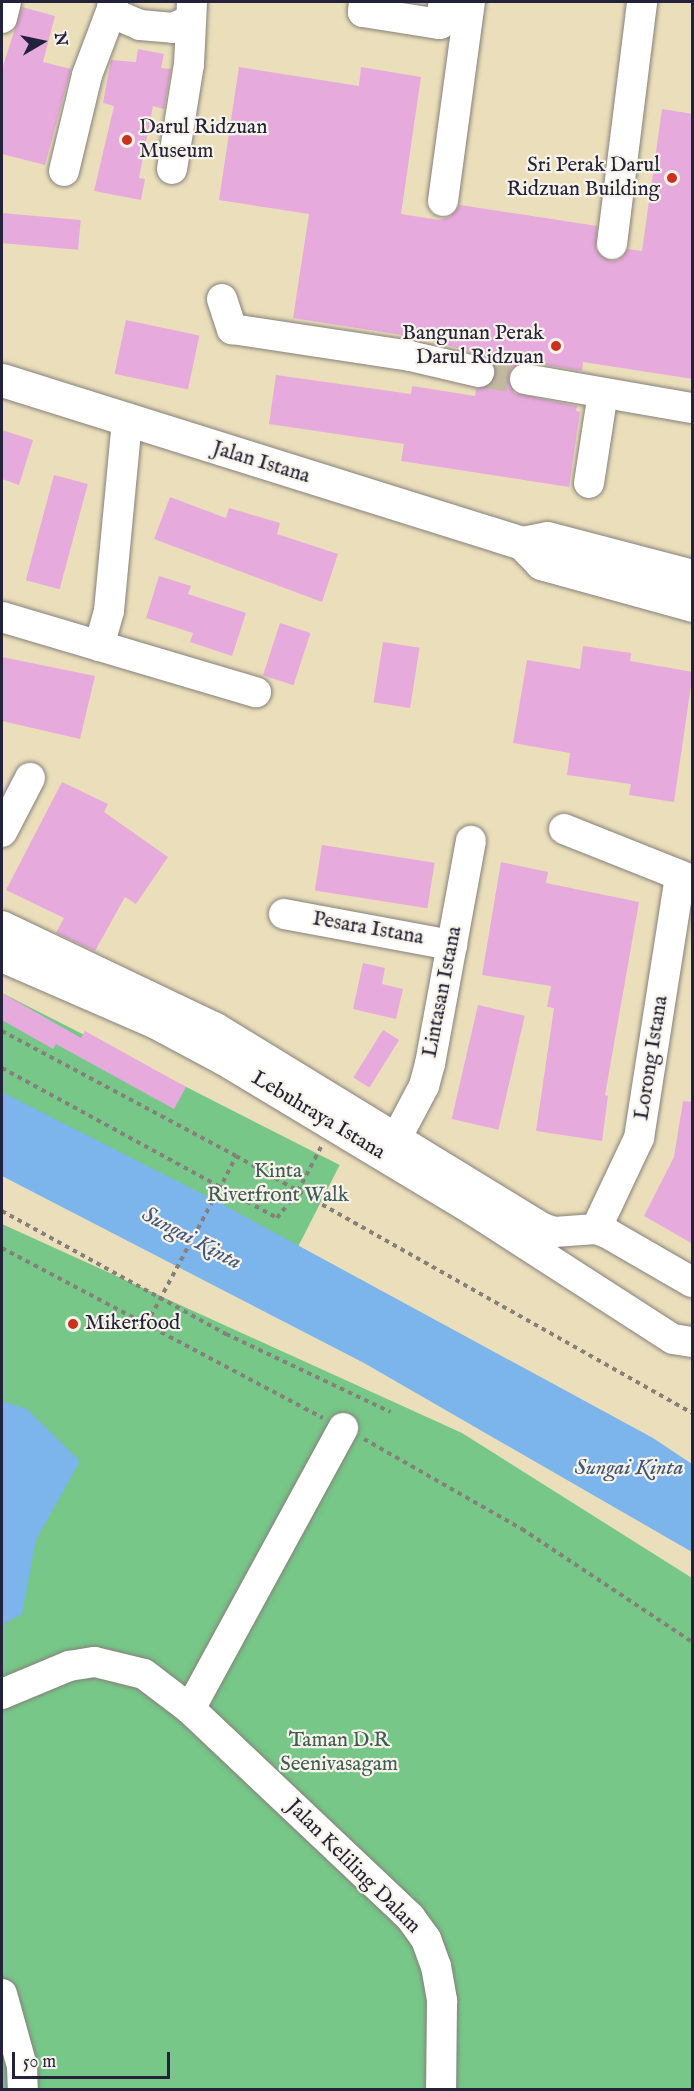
<!DOCTYPE html>
<html>
<head>
<meta charset="utf-8">
<style>
  body { margin:0 }
  #map { position:relative; width:694px; height:2091px; overflow:hidden; background:#ebdfbb; font-family:"IM FELL English",serif }
  div>[style] { position:absolute }
  [style*='--x'] { left:calc(var(--x)*1px); top:calc(var(--y)*1px); width:calc(var(--w)*1px); rotate:calc(var(--a)*1deg) }
  .green>* { inset:0; background:#76c788; transform-origin:0 0 }
  .water>* { inset:0; background:#7bb5ec }
  .building>* { inset:0; background:#e7aadd; transform-origin:0 0 }
  .minor-tunnel>* { height:30px; margin-top:-15px; transform-origin:0; background:repeating-linear-gradient(90deg,#c3b9a1 0 30px,transparent 0 45px) }
  .path>* { height:4px; margin-top:-2px; transform-origin:0; background:repeating-linear-gradient(90deg,#86807b 0 4.5px,transparent 0 9px) }
  .roads { filter:drop-shadow(0 0 2px #86807b) drop-shadow(0 0 2px #86807b) }
  .minor>* { height:30px; margin:-15px; padding:0 15px; transform-origin:15px; border-radius:15px; background:#fff }
  .major>* { height:33px; margin:-16.5px; padding:0 16.5px; transform-origin:16.5px; border-radius:16.5px; background:#fff }
  .path-bridge>* { height:4px; margin-top:-2px; transform-origin:0; background:repeating-linear-gradient(90deg,#86807b 0 4.5px,transparent 0 9px) }
  .dots>* { width:16px; height:16px; translate:-50% -50%; box-sizing:border-box; border:3px solid #f7f3e8; border-radius:50% }
  span { translate:-50% -50%; white-space:nowrap; text-align:center; line-height:1.15; -webkit-text-stroke:4.5px #f7f3e8; paint-order:stroke }
  .poi-label { font-size:21px; color:#22223b }
  .left { translate:0 -50%; text-align:left }
  .right { translate:-100% -50%; text-align:right }
  .street-label { font-size:21px; color:#22223b }
  .park-label { font-size:21px; color:#3f5c56 }
  .water-label { font-size:22px; color:#415579; font-style:italic }
  .frame { position:absolute; inset:0; border:3px solid #22223b; pointer-events:none }
  .north { position:absolute; left:12px; top:12px; width:60px; height:60px; -webkit-text-stroke:4px #f7f3e8; paint-order:stroke; rotate:81deg; font-size:16px; font-weight:700; line-height:24px; text-align:center; color:#22223b }
  .north::after { content:''; display:block; margin:auto; width:21px; height:27px; background:#22223b; clip-path:polygon(50% 0,100% 100%,50% 72%,0 100%) }
  .scale { position:absolute; left:12px; top:2052px; width:158px; height:27px; box-sizing:border-box; border:3px solid #22223b; border-top:0; padding-left:8px; font-size:18px; line-height:21px; white-space:nowrap; color:#22223b; -webkit-text-stroke:4px #f7f3e8; paint-order:stroke }
</style>
</head>
<body>
<div id="map">
  <div class="green">
    <div style="left:2px;top:993px;width:379px;height:99px;rotate:27deg"></div>
    <div style="clip-path:polygon(2px 1224px,462px 1433px,692px 1578px,692px 2089px,2px 2090px)"></div>
  </div>
  <div class="water">
    <div style="clip-path:polygon(2px 1092px,220px 1203px,653px 1438px,692px 1464px,692px 1552px,364px 1363px,2px 1176px)"></div>
    <div style="clip-path:polygon(2px 1401px,27px 1409px,80px 1461px,36px 1540px,22px 1614px,2px 1625px)"></div>
  </div>
  <div class="building">
    <div style="clip-path:polygon(22px 7px,55px 16px,43px 62px,71px 69px,45px 165px,2px 154px,2px 69px)"></div>
    <div style="clip-path:polygon(138px 49px,164px 54px,161px 68px,171px 69px,164px 109px,153px 106px,139px 178px,145px 179px,141px 200px,94px 191px,114px 106px,103px 103px,111px 60px,136px 62px)"></div>
    <div style="clip-path:polygon(239px 67px,359px 86px,361px 67px,421px 77px,401px 214px,439px 220px,450px 217px,460px 205px,597px 226px,596px 250px,610px 261px,619px 260px,628px 249px,642px 251px,662px 109px,693px 114px,693px 379px,583px 362px,582px 371px,528px 362px,512px 368px,508px 377px,514px 393px,577px 406px,576px 411px,580px 412px,569px 487px,401px 461px,404px 444px,269px 424px,276px 375px,411px 394px,412px 386px,475px 396px,476px 389px,492px 383px,496px 368px,483px 355px,421px 338px,293px 318px,309px 214px,219px 200px)"></div>
    <div style="left:2px;top:213px;width:79px;height:30px;rotate:5deg"></div>
    <div style="left:126px;top:320px;width:75px;height:55px;rotate:12deg"></div>
    <div style="clip-path:polygon(2px 430px,33px 440px,19px 485px,2px 479px)"></div>
    <div style="left:54px;top:475px;width:35px;height:109px;rotate:15deg"></div>
    <div style="clip-path:polygon(170px 497px,226px 518px,229px 508px,280px 523px,277px 534px,338px 554px,322px 602px,154px 539px)"></div>
    <div style="clip-path:polygon(159px 576px,191px 586px,188px 594px,246px 613px,232px 656px,190px 642px,193px 633px,146px 618px)"></div>
    <div style="left:280px;top:623px;width:32px;height:55px;rotate:18deg"></div>
    <div style="left:383px;top:642px;width:37px;height:61px;rotate:9deg"></div>
    <div style="clip-path:polygon(583px 646px,631px 653px,630px 661px,693px 672px,674px 802px,629px 795px,631px 784px,567px 775px,570px 753px,513px 743px,527px 660px,580px 669px)"></div>
    <div style="clip-path:polygon(2px 657px,95px 676px,80px 739px,2px 721px)"></div>
    <div style="clip-path:polygon(62px 782px,108px 804px,104px 812px,168px 857px,136px 904px,125px 897px,95px 951px,56px 933px,64px 918px,6px 890px)"></div>
    <div style="left:322px;top:845px;width:114px;height:46px;rotate:9deg"></div>
    <div style="clip-path:polygon(501px 862px,548px 872px,546px 883px,639px 902px,605px 1095px,608px 1096px,602px 1141px,536px 1131px,554px 1008px,547px 1007px,551px 986px,482px 975px)"></div>
    <div style="clip-path:polygon(363px 963px,385px 968px,382px 984px,403px 989px,396px 1019px,353px 1009px)"></div>
    <div style="clip-path:polygon(2px 993px,81px 1038px,85px 1031px,186px 1087px,174px 1109px,56px 1044px,53px 1049px,2px 1020px)"></div>
    <div style="left:478px;top:1005px;width:48px;height:117px;rotate:13deg"></div>
    <div style="left:383px;top:1030px;width:19px;height:56px;rotate:32deg"></div>
    <div style="clip-path:polygon(683px 1101px,693px 1102px,693px 1244px,644px 1216px,674px 1157px)"></div>
  </div>
  <div class="minor-tunnel">
    <div style="--x:479;--y:372;--w:47;--a:8.7"></div>
  </div>
  <div class="path">
    <div style="--x:2;--y:1031;--w:265;--a:28.1"></div>
    <div style="--x:236;--y:1156;--w:523;--a:29.41"></div>
    <div style="--x:2;--y:1068;--w:313;--a:28.6"></div>
    <div style="--x:277;--y:1218;--w:34;--a:-52"></div>
    <div style="--x:298;--y:1191;--w:50;--a:-62.4"></div>
    <div style="--x:223;--y:1182;--w:29;--a:-63"></div>
    <div style="--x:2;--y:1211;--w:256;--a:28.8"></div>
    <div style="--x:226;--y:1334;--w:182;--a:25.4"></div>
    <div style="--x:2;--y:1248;--w:363;--a:27.9"></div>
    <div style="--x:147;--y:1323;--w:8;--a:-60"></div>
    <div style="--x:364;--y:1439;--w:182;--a:29.7"></div>
    <div style="--x:522;--y:1529;--w:204;--a:33.6"></div>
  </div>
  <div class="roads">
    <div class="minor">
      <div style="--x:113;--y:2;--w:7;--a:98"></div>
      <div style="--x:112;--y:9;--w:10;--a:45"></div>
      <div style="--x:119;--y:16;--w:23;--a:23"></div>
      <div style="--x:140;--y:25;--w:33;--a:5"></div>
      <div style="--x:173;--y:28;--w:17;--a:-25"></div>
      <div style="--x:364;--y:2;--w:10;--a:96"></div>
      <div style="--x:363;--y:12;--w:78;--a:8.9"></div>
      <div style="--x:440;--y:24;--w:22;--a:-80"></div>
      <div style="--x:2;--y:18;--w:16;--a:-76"></div>
      <div style="--x:172;--y:169;--w:106;--a:-80.8"></div>
      <div style="--x:189;--y:64;--w:62;--a:-87.2"></div>
      <div style="--x:64;--y:171;--w:99;--a:-76.5"></div>
      <div style="--x:87;--y:75;--w:71;--a:-69.3"></div>
      <div style="--x:443;--y:201;--w:201;--a:-82.3"></div>
      <div style="--x:612;--y:244;--w:244;--a:-82.9"></div>
      <div style="--x:222;--y:299;--w:32;--a:72"></div>
      <div style="--x:232;--y:329;--w:180;--a:8.6"></div>
      <div style="--x:410;--y:356;--w:71;--a:13.1"></div>
      <div style="--x:525;--y:379;--w:169;--a:9.9"></div>
      <div style="--x:589;--y:483;--w:91;--a:-81.2"></div>
      <div style="--x:2;--y:617;--w:265;--a:16.5"></div>
      <div style="--x:99;--y:646;--w:36;--a:-74"></div>
      <div style="--x:109;--y:611;--w:193;--a:-84.6"></div>
      <div style="--x:564;--y:829;--w:138;--a:21.7"></div>
      <div style="--x:2;--y:832;--w:61;--a:-62.6"></div>
      <div style="--x:284;--y:914;--w:171;--a:10.5"></div>
      <div style="--x:2;--y:926;--w:237;--a:25.5"></div>
      <div style="--x:216;--y:1028;--w:383;--a:31.5"></div>
      <div style="--x:543;--y:1228;--w:12;--a:20"></div>
      <div style="--x:554;--y:1232;--w:42;--a:-4.1"></div>
      <div style="--x:596;--y:1229;--w:12;--a:20"></div>
      <div style="--x:607;--y:1233;--w:98;--a:30"></div>
      <div style="--x:2;--y:957;--w:168;--a:23.5"></div>
      <div style="--x:156;--y:1024;--w:78;--a:28.2"></div>
      <div style="--x:225;--y:1061;--w:287;--a:31"></div>
      <div style="--x:471;--y:1209;--w:240;--a:32.8"></div>
      <div style="--x:673;--y:1339;--w:19;--a:9"></div>
      <div style="--x:397;--y:1137;--w:58;--a:-62.1"></div>
      <div style="--x:424;--y:1086;--w:23;--a:-75"></div>
      <div style="--x:430;--y:1064;--w:227;--a:-79.6"></div>
      <div style="--x:596;--y:1229;--w:101;--a:-64.7"></div>
      <div style="--x:639;--y:1138;--w:264;--a:-81.1"></div>
      <div style="--x:2;--y:1694;--w:73;--a:-22.7"></div>
      <div style="--x:69;--y:1666;--w:26;--a:-9"></div>
      <div style="--x:95;--y:1662;--w:50;--a:13.8"></div>
      <div style="--x:144;--y:1674;--w:58;--a:37.3"></div>
      <div style="--x:190;--y:1709;--w:303;--a:43.4"></div>
      <div style="--x:410;--y:1917;--w:27;--a:54"></div>
      <div style="--x:426;--y:1939;--w:29;--a:70"></div>
      <div style="--x:436;--y:1966;--w:36;--a:80"></div>
      <div style="--x:442;--y:2001;--w:89;--a:90.6"></div>
      <div style="--x:190;--y:1709;--w:320;--a:-61.4"></div>
      <div style="--x:2;--y:1994;--w:75;--a:74.5"></div>
      <div style="--x:22;--y:2066;--w:24;--a:88"></div>
    </div>
    <div class="major">
      <div style="--x:2;--y:380;--w:545;--a:17.4"></div>
      <div style="--x:522;--y:543;--w:25;--a:-11"></div>
      <div style="--x:547;--y:538;--w:150;--a:14.7"></div>
      <div style="--x:522;--y:543;--w:28;--a:46"></div>
      <div style="--x:541;--y:563;--w:157;--a:15.5"></div>
    </div>
  </div>
  <div class="path-bridge">
    <div style="--x:151;--y:1316;--w:152;--a:-61.8"></div>
  </div>
  <div class="dots">
    <div style="left:127px;top:140px;background:#c8321e"></div>
    <div style="left:672px;top:178px;background:#c8321e"></div>
    <div style="left:556px;top:346px;background:#c8321e"></div>
    <div style="left:73px;top:1324px;background:#c8321e"></div>
  </div>
  <div class="poi-label">
    <span class="left" style="left:139px;top:140px">Darul Ridzuan<br>Museum</span>
    <span class="right" style="left:660px;top:178px">Sri Perak Darul<br>Ridzuan Building</span>
    <span class="right" style="left:544px;top:346px">Bangunan Perak<br>Darul Ridzuan</span>
    <span class="left" style="left:85px;top:1324px">Mikerfood</span>
  </div>
  <div class="street-label">
    <span style="left:261px;top:463px;rotate:17deg">Jalan Istana</span>
    <span style="left:368px;top:929px;rotate:10deg">Pesara Istana</span>
    <span style="left:443px;top:992px;rotate:-79deg">Lintasan Istana</span>
    <span style="left:652px;top:1058px;rotate:-81deg">Lorong Istana</span>
    <span style="left:318px;top:1116px;rotate:31deg">Lebuhraya Istana</span>
    <span style="left:353px;top:1867px;rotate:45deg">Jalan Keliling Dalam</span>
  </div>
  <div class="park-label">
    <span style="left:278px;top:1184px">Kinta<br>Riverfront Walk</span>
    <span style="left:339px;top:1753px">Taman D.R<br>Seenivasagam</span>
  </div>
  <div class="water-label">
    <span style="left:191px;top:1239px;rotate:28deg">Sungai Kinta</span>
    <span style="left:629px;top:1469px">Sungai Kinta</span>
  </div>
  <div class="frame"></div>
  <div class="north">N</div>
  <div class="scale">50 m</div>
</div>
</body>
</html>
